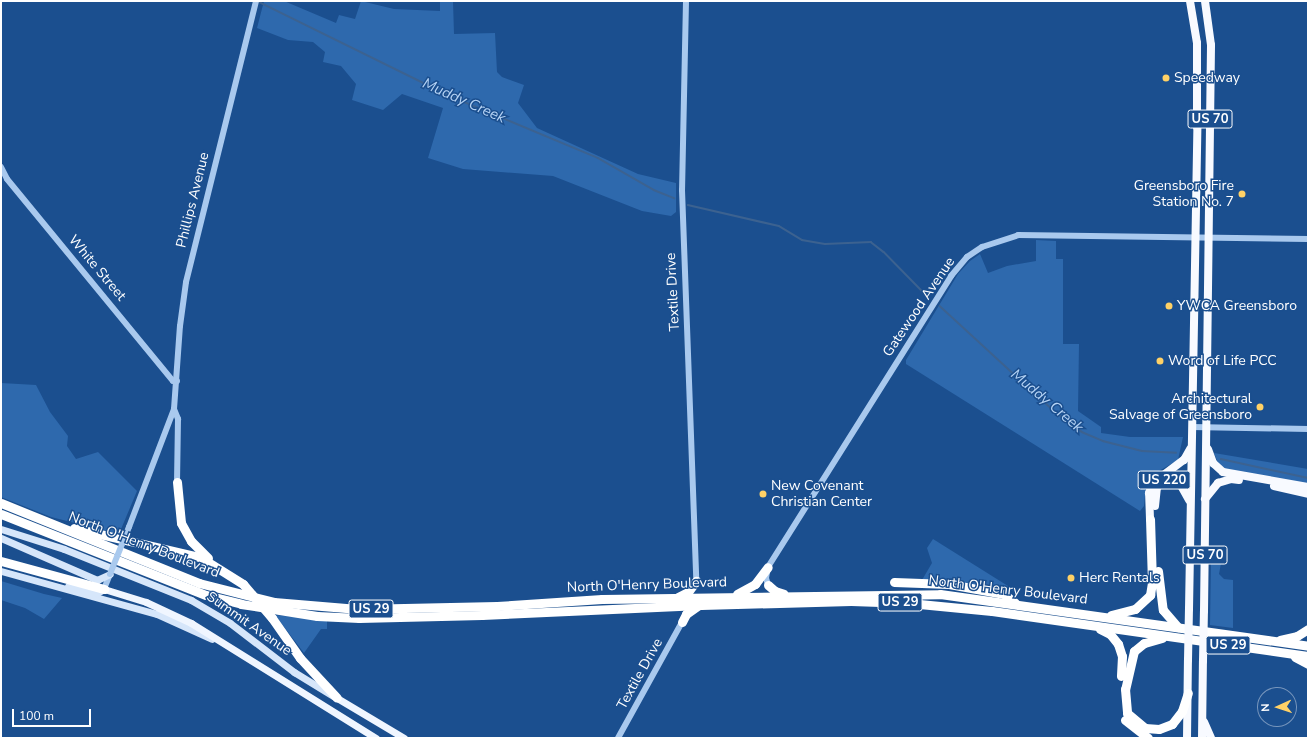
<!DOCTYPE html>
<html>
<head>
<meta charset="utf-8">
<style>
  body { margin:0 }
  #map { position:relative; width:1309px; height:739px; overflow:hidden; background:#1b4f8f; font-family:"Nunito Sans",sans-serif }
  div>[style] { position:absolute }
  [style*='--x'] { left:calc(var(--x)*1px); top:calc(var(--y)*1px); width:calc(var(--w)*1px); rotate:calc(var(--a)*1deg) }
  .green>* { inset:0; background:#2e69ad }
  .stream>* { height:1.5px; margin:-0.75px; padding:0 0.75px; transform-origin:0.75px; border-radius:0.75px; background:#3c6290 }
  .tertiary>* { height:6px; margin:-3px; padding:0 3px; transform-origin:3px; border-radius:3px; background:#a9c9ee }
  .secondary>* { height:7px; margin:-3.5px; padding:0 3.5px; transform-origin:3.5px; border-radius:3.5px; background:#d6e6fa }
  .primary>* { height:7px; margin:-3.5px; padding:0 3.5px; transform-origin:3.5px; border-radius:3.5px; background:#f0f6ff }
  .trunk>* { height:8px; margin:-4px; padding:0 4px; transform-origin:4px; border-radius:4px; background:#f8faff }
  .motorway>* { height:9px; margin:-4.5px; padding:0 4.5px; transform-origin:4.5px; border-radius:4.5px; background:#fff }
  .tertiary-bridge>* { height:6px; margin:-3px; padding:0 3px; transform-origin:3px; border-radius:3px; background:#a9c9ee }
  .trunk-bridge>* { height:8px; margin:-4px; padding:0 4px; transform-origin:4px; border-radius:4px; background:#f8faff }
  .motorway-bridge>* { height:9px; margin:-4.5px; padding:0 4.5px; transform-origin:4.5px; border-radius:4.5px; background:#fff }
  .dots>* { width:11px; height:11px; translate:-50% -50%; box-sizing:border-box; border:2px solid #1b4f8f; border-radius:50% }
  span { translate:-50% -50%; white-space:nowrap; text-align:center; line-height:1.15; -webkit-text-stroke:3px #1b4f8f; paint-order:stroke }
  .shield-label span { padding:1px 3px; background:#1b4f8f; border:1px solid; border-radius:3px; -webkit-text-stroke-width:0 }
  .shield-label { font-size:13px; color:#fff; font-weight:700 }
  .poi-label { font-size:14px; color:#fff }
  .left { translate:0 -50%; text-align:left }
  .right { translate:-100% -50%; text-align:right }
  .street-label { font-size:14px; color:#fff }
  .water-label { font-size:15px; color:#b5d3f5; font-style:italic }
  .frame { position:absolute; inset:0; border:2px solid #fff; pointer-events:none }
  .north { position:absolute; left:1257px; top:687px; width:40px; height:40px; box-sizing:border-box; background:#1b4f8f; border:1px solid #7695bc; border-radius:50%; rotate:267deg; font-size:11px; font-weight:700; line-height:16px; text-align:center; color:#fff }
  .north::after { content:''; display:block; margin:auto; width:14px; height:18px; background:#ffd166; clip-path:polygon(50% 0,100% 100%,50% 72%,0 100%) }
  .scale { position:absolute; left:12px; top:709px; width:79px; height:18px; box-sizing:border-box; border:2px solid #fff; border-top:0; padding-left:5px; font-size:12px; line-height:14px; white-space:nowrap; color:#fff; -webkit-text-stroke:3px #1b4f8f; paint-order:stroke }
</style>
</head>
<body>
<div id="map">
  <div class="green">
    <div style="clip-path:polygon(264px 1px,284px 1px,336px 23px,339px 15px,355px 19px,361px 1px,394px 9px,440px 11px,440px 1px,453px 1px,454px 34px,495px 33px,497px 72px,502px 77px,524px 85px,518px 103px,537px 128px,638px 174px,676px 183px,676px 212px,671px 216px,642px 211px,553px 176px,463px 169px,428px 158px,443px 108px,402px 94px,383px 110px,352px 100px,356px 84px,341px 66px,323px 62px,325px 52px,313px 42px,288px 40px,257px 28px)"></div>
    <div style="clip-path:polygon(1036px 240px,1056px 241px,1056px 259px,1063px 259px,1063px 344px,1079px 344px,1078px 411px,1101px 427px,1101px 433px,1130px 437px,1183px 437px,1178px 460px,1152px 475px,1146px 484px,1144px 506px,1140px 511px,906px 364px,906px 360px,958px 274px,970px 261px,980px 254px,988px 273px,1007px 266px,1036px 261px)"></div>
    <div style="clip-path:polygon(1px 383px,36px 385px,50px 412px,68px 436px,67px 446px,76px 459px,98px 452px,137px 491px,119px 534px,51px 517px,1px 497px)"></div>
    <div style="clip-path:polygon(1214px 453px,1308px 469px,1308px 484px,1228px 471px,1218px 463px)"></div>
    <div style="clip-path:polygon(933px 539px,1016px 591px,922px 580px,932px 563px,927px 548px)"></div>
    <div style="clip-path:polygon(1211px 558px,1222px 558px,1219px 574px,1224px 579px,1233px 580px,1233px 628px,1210px 625px)"></div>
    <div style="clip-path:polygon(1px 581px,44px 594px,62px 598px,44px 619px,25px 608px,1px 600px)"></div>
    <div style="clip-path:polygon(275px 615px,327px 620px,327px 629px,321px 629px,304px 653px)"></div>
  </div>
  <div class="stream">
    <div style="--x:259;--y:2;--w:213;--a:26.2"></div>
    <div style="--x:450;--y:96;--w:160;--a:22.7"></div>
    <div style="--x:598;--y:158;--w:64;--a:29.7"></div>
    <div style="--x:654;--y:190;--w:22;--a:22"></div>
    <div style="--x:688;--y:205;--w:93;--a:13"></div>
    <div style="--x:779;--y:226;--w:27;--a:31"></div>
    <div style="--x:802;--y:240;--w:23;--a:10"></div>
    <div style="--x:825;--y:244;--w:46;--a:-2.5"></div>
    <div style="--x:871;--y:242;--w:16;--a:38"></div>
    <div style="--x:884;--y:252;--w:64;--a:45.6"></div>
    <div style="--x:940;--y:306;--w:154;--a:42.6"></div>
    <div style="--x:1053;--y:410;--w:36;--a:37"></div>
    <div style="--x:1082;--y:432;--w:23;--a:23"></div>
    <div style="--x:1103;--y:441;--w:40;--a:14.4"></div>
    <div style="--x:1142;--y:451;--w:34;--a:3"></div>
    <div style="--x:1221;--y:459;--w:89;--a:12.3"></div>
  </div>
  <div class="tertiary">
    <div style="--x:686;--y:1;--w:189;--a:91.2"></div>
    <div style="--x:682;--y:190;--w:391;--a:87.9"></div>
    <div style="--x:1;--y:167;--w:13;--a:63"></div>
    <div style="--x:7;--y:179;--w:261;--a:50.6"></div>
    <div style="--x:173;--y:381;--w:4;--a:0"></div>
    <div style="--x:174;--y:409;--w:11;--a:68"></div>
    <div style="--x:178;--y:419;--w:63;--a:90.9"></div>
    <div style="--x:1192;--y:427;--w:116;--a:1"></div>
    <div style="--x:129;--y:527;--w:126;--a:-69.1"></div>
    <div style="--x:174;--y:409;--w:83;--a:-85.9"></div>
    <div style="--x:180;--y:326;--w:44;--a:-82.2"></div>
    <div style="--x:186;--y:282;--w:290;--a:-76"></div>
    <div style="--x:768;--y:585;--w:7;--a:-106"></div>
    <div style="--x:766;--y:578;--w:11;--a:-80"></div>
    <div style="--x:768;--y:567;--w:344;--a:-57.8"></div>
    <div style="--x:951;--y:276;--w:25;--a:-50"></div>
    <div style="--x:967;--y:257;--w:18;--a:-34"></div>
    <div style="--x:982;--y:247;--w:38;--a:-18"></div>
    <div style="--x:1018;--y:235;--w:290;--a:0.8"></div>
    <div style="--x:104;--y:589;--w:16;--a:-68"></div>
    <div style="--x:618;--y:738;--w:132;--a:-61.1"></div>
  </div>
  <div class="secondary">
    <div style="--x:1;--y:529;--w:66;--a:17.6"></div>
    <div style="--x:64;--y:549;--w:137;--a:21.9"></div>
    <div style="--x:191;--y:600;--w:45;--a:30.5"></div>
    <div style="--x:230;--y:623;--w:81;--a:37.4"></div>
    <div style="--x:294;--y:672;--w:46;--a:31.6"></div>
    <div style="--x:1;--y:538;--w:105;--a:23.6"></div>
    <div style="--x:97;--y:580;--w:14;--a:-25"></div>
    <div style="--x:1;--y:571;--w:162;--a:15.4"></div>
    <div style="--x:157;--y:614;--w:60;--a:24.4"></div>
    <div style="--x:68;--y:586;--w:30;--a:14"></div>
    <div style="--x:97;--y:593;--w:8;--a:-30"></div>
  </div>
  <div class="primary">
    <div style="--x:104;--y:589;--w:44;--a:17.2"></div>
    <div style="--x:146;--y:602;--w:50;--a:25"></div>
    <div style="--x:191;--y:623;--w:218;--a:31.9"></div>
    <div style="--x:337;--y:698;--w:78;--a:30.8"></div>
  </div>
  <div class="trunk">
    <div style="--x:1208;--y:449;--w:15;--a:70"></div>
    <div style="--x:1213;--y:463;--w:13;--a:42"></div>
    <div style="--x:1223;--y:472;--w:86;--a:10"></div>
    <div style="--x:1274;--y:486;--w:35;--a:13"></div>
    <div style="--x:1205;--y:499;--w:21;--a:-51"></div>
    <div style="--x:1218;--y:483;--w:14;--a:-17"></div>
    <div style="--x:1231;--y:479;--w:8;--a:7"></div>
    <div style="--x:1155;--y:506;--w:18;--a:-84"></div>
    <div style="--x:1157;--y:488;--w:9;--a:-49"></div>
    <div style="--x:1163;--y:481;--w:7;--a:-27"></div>
    <div style="--x:1169;--y:478;--w:11;--a:22"></div>
    <div style="--x:1179;--y:482;--w:21;--a:61"></div>
    <div style="--x:1150;--y:519;--w:26;--a:-92"></div>
    <div style="--x:1149;--y:493;--w:11;--a:-68"></div>
    <div style="--x:1153;--y:483;--w:39;--a:-37"></div>
    <div style="--x:1184;--y:460;--w:13;--a:-61"></div>
    <div style="--x:1189;--y:609;--w:482;--a:-89"></div>
    <div style="--x:1197;--y:127;--w:84;--a:-90"></div>
    <div style="--x:1197;--y:43;--w:43;--a:-99.5"></div>
    <div style="--x:1204;--y:611;--w:566;--a:-89.29"></div>
    <div style="--x:1211;--y:45;--w:44;--a:-97.8"></div>
    <div style="--x:1204;--y:722;--w:17;--a:66"></div>
    <div style="--x:1187;--y:738;--w:78;--a:-89.3"></div>
    <div style="--x:1202;--y:738;--w:77;--a:-89.3"></div>
  </div>
  <div class="motorway">
    <div style="--x:177;--y:482;--w:41;--a:84.4"></div>
    <div style="--x:181;--y:523;--w:21;--a:61"></div>
    <div style="--x:191;--y:541;--w:24;--a:45"></div>
    <div style="--x:1;--y:503;--w:214;--a:22"></div>
    <div style="--x:199;--y:583;--w:77;--a:14.2"></div>
    <div style="--x:274;--y:602;--w:84;--a:4.8"></div>
    <div style="--x:358;--y:609;--w:139;--a:-1.2"></div>
    <div style="--x:497;--y:606;--w:105;--a:-3.8"></div>
    <div style="--x:602;--y:599;--w:338;--a:-0.8"></div>
    <div style="--x:940;--y:594;--w:372;--a:8"></div>
    <div style="--x:1;--y:514;--w:220;--a:21.6"></div>
    <div style="--x:206;--y:595;--w:36;--a:14"></div>
    <div style="--x:241;--y:604;--w:77;--a:9"></div>
    <div style="--x:317;--y:616;--w:42;--a:2.7"></div>
    <div style="--x:359;--y:618;--w:123;--a:-1.4"></div>
    <div style="--x:482;--y:615;--w:219;--a:-2.6"></div>
    <div style="--x:701;--y:605;--w:150;--a:-1.5"></div>
    <div style="--x:851;--y:601;--w:58;--a:2"></div>
    <div style="--x:909;--y:603;--w:83;--a:5.5"></div>
    <div style="--x:992;--y:611;--w:319;--a:8.1"></div>
    <div style="--x:74;--y:528;--w:129;--a:13"></div>
    <div style="--x:200;--y:557;--w:51;--a:32.1"></div>
    <div style="--x:1;--y:561;--w:107;--a:15.2"></div>
    <div style="--x:1158;--y:571;--w:39;--a:83"></div>
    <div style="--x:1163;--y:610;--w:23;--a:49"></div>
    <div style="--x:894;--y:582;--w:55;--a:2.1"></div>
    <div style="--x:949;--y:584;--w:56;--a:10.3"></div>
    <div style="--x:1004;--y:594;--w:14;--a:39"></div>
    <div style="--x:768;--y:585;--w:9;--a:41"></div>
    <div style="--x:775;--y:591;--w:9;--a:18"></div>
    <div style="--x:737;--y:594;--w:21;--a:-29"></div>
    <div style="--x:755;--y:584;--w:21;--a:-53"></div>
    <div style="--x:678;--y:597;--w:11;--a:-27"></div>
    <div style="--x:688;--y:592;--w:14;--a:-54"></div>
    <div style="--x:1111;--y:615;--w:25;--a:-14"></div>
    <div style="--x:1135;--y:609;--w:21;--a:-43"></div>
    <div style="--x:1150;--y:595;--w:13;--a:-81"></div>
    <div style="--x:1152;--y:582;--w:63;--a:-91.8"></div>
    <div style="--x:272;--y:618;--w:49;--a:55"></div>
    <div style="--x:300;--y:658;--w:54;--a:47.2"></div>
    <div style="--x:682;--y:622;--w:9;--a:-63"></div>
    <div style="--x:686;--y:614;--w:16;--a:-35"></div>
    <div style="--x:1100;--y:629;--w:11;--a:27"></div>
    <div style="--x:1110;--y:634;--w:13;--a:51"></div>
    <div style="--x:1118;--y:644;--w:13;--a:72"></div>
    <div style="--x:1122;--y:656;--w:20;--a:93"></div>
    <div style="--x:1162;--y:638;--w:19;--a:164"></div>
    <div style="--x:1144;--y:643;--w:13;--a:141"></div>
    <div style="--x:1134;--y:651;--w:39;--a:103"></div>
    <div style="--x:1125;--y:689;--w:24;--a:85"></div>
    <div style="--x:1127;--y:713;--w:23;--a:40"></div>
    <div style="--x:1145;--y:728;--w:14;--a:4"></div>
    <div style="--x:1159;--y:729;--w:14;--a:-21"></div>
    <div style="--x:1172;--y:724;--w:16;--a:-52"></div>
    <div style="--x:1182;--y:711;--w:19;--a:-72"></div>
    <div style="--x:1280;--y:640;--w:17;--a:-13"></div>
    <div style="--x:1297;--y:636;--w:13;--a:-32"></div>
    <div style="--x:1295;--y:657;--w:15;--a:28"></div>
    <div style="--x:1125;--y:720;--w:29;--a:38"></div>
  </div>
  <div class="tertiary-bridge">
    <div style="--x:110;--y:574;--w:51;--a:-68"></div>
  </div>
  <div class="trunk-bridge">
    <div style="--x:1188;--y:660;--w:51;--a:-88.9"></div>
    <div style="--x:1203;--y:661;--w:50;--a:-88.9"></div>
  </div>
  <div class="motorway-bridge">
    <div style="--x:243;--y:584;--w:45;--a:49.5"></div>
  </div>
  <div class="dots">
    <div style="left:1166px;top:78px;background:#ffd166"></div>
    <div style="left:1242px;top:194px;background:#ffd166"></div>
    <div style="left:1169px;top:306px;background:#ffd166"></div>
    <div style="left:1160px;top:361px;background:#ffd166"></div>
    <div style="left:1260px;top:407px;background:#ffd166"></div>
    <div style="left:763px;top:494px;background:#ffd166"></div>
    <div style="left:1071px;top:578px;background:#ffd166"></div>
  </div>
  <div class="shield-label">
    <span style="left:1210px;top:119px">US 70</span>
    <span style="left:1164px;top:480px">US 220</span>
    <span style="left:1205px;top:555px">US 70</span>
    <span style="left:900px;top:602px">US 29</span>
    <span style="left:371px;top:609px">US 29</span>
    <span style="left:1228px;top:645px">US 29</span>
  </div>
  <div class="poi-label">
    <span class="left" style="left:1174px;top:78px">Speedway</span>
    <span class="right" style="left:1234px;top:194px">Greensboro Fire<br>Station No. 7</span>
    <span class="left" style="left:1177px;top:306px">YWCA Greensboro</span>
    <span class="left" style="left:1168px;top:361px">Word of Life PCC</span>
    <span class="right" style="left:1252px;top:407px">Architectural<br>Salvage of Greensboro</span>
    <span class="left" style="left:771px;top:494px">New Covenant<br>Christian Center</span>
    <span class="left" style="left:1079px;top:578px">Herc Rentals</span>
  </div>
  <div class="street-label">
    <span style="left:193px;top:200px;rotate:-76deg">Phillips Avenue</span>
    <span style="left:97px;top:268px;rotate:50deg">White Street</span>
    <span style="left:673px;top:292px;rotate:-93deg">Textile Drive</span>
    <span style="left:919px;top:307px;rotate:-56deg">Gatewood Avenue</span>
    <span style="left:144px;top:545px;rotate:21deg">North O'Henry Boulevard</span>
    <span style="left:647px;top:585px;rotate:-2deg">North O'Henry Boulevard</span>
    <span style="left:1008px;top:590px;rotate:7deg">North O'Henry Boulevard</span>
    <span style="left:249px;top:624px;rotate:35deg">Summit Avenue</span>
    <span style="left:640px;top:674px;rotate:-61deg">Textile Drive</span>
  </div>
  <div class="water-label">
    <span style="left:464px;top:101px;rotate:24deg">Muddy Creek</span>
    <span style="left:1047px;top:401px;rotate:40deg">Muddy Creek</span>
  </div>
  <div class="frame"></div>
  <div class="north">N</div>
  <div class="scale">100 m</div>
</div>
</body>
</html>
